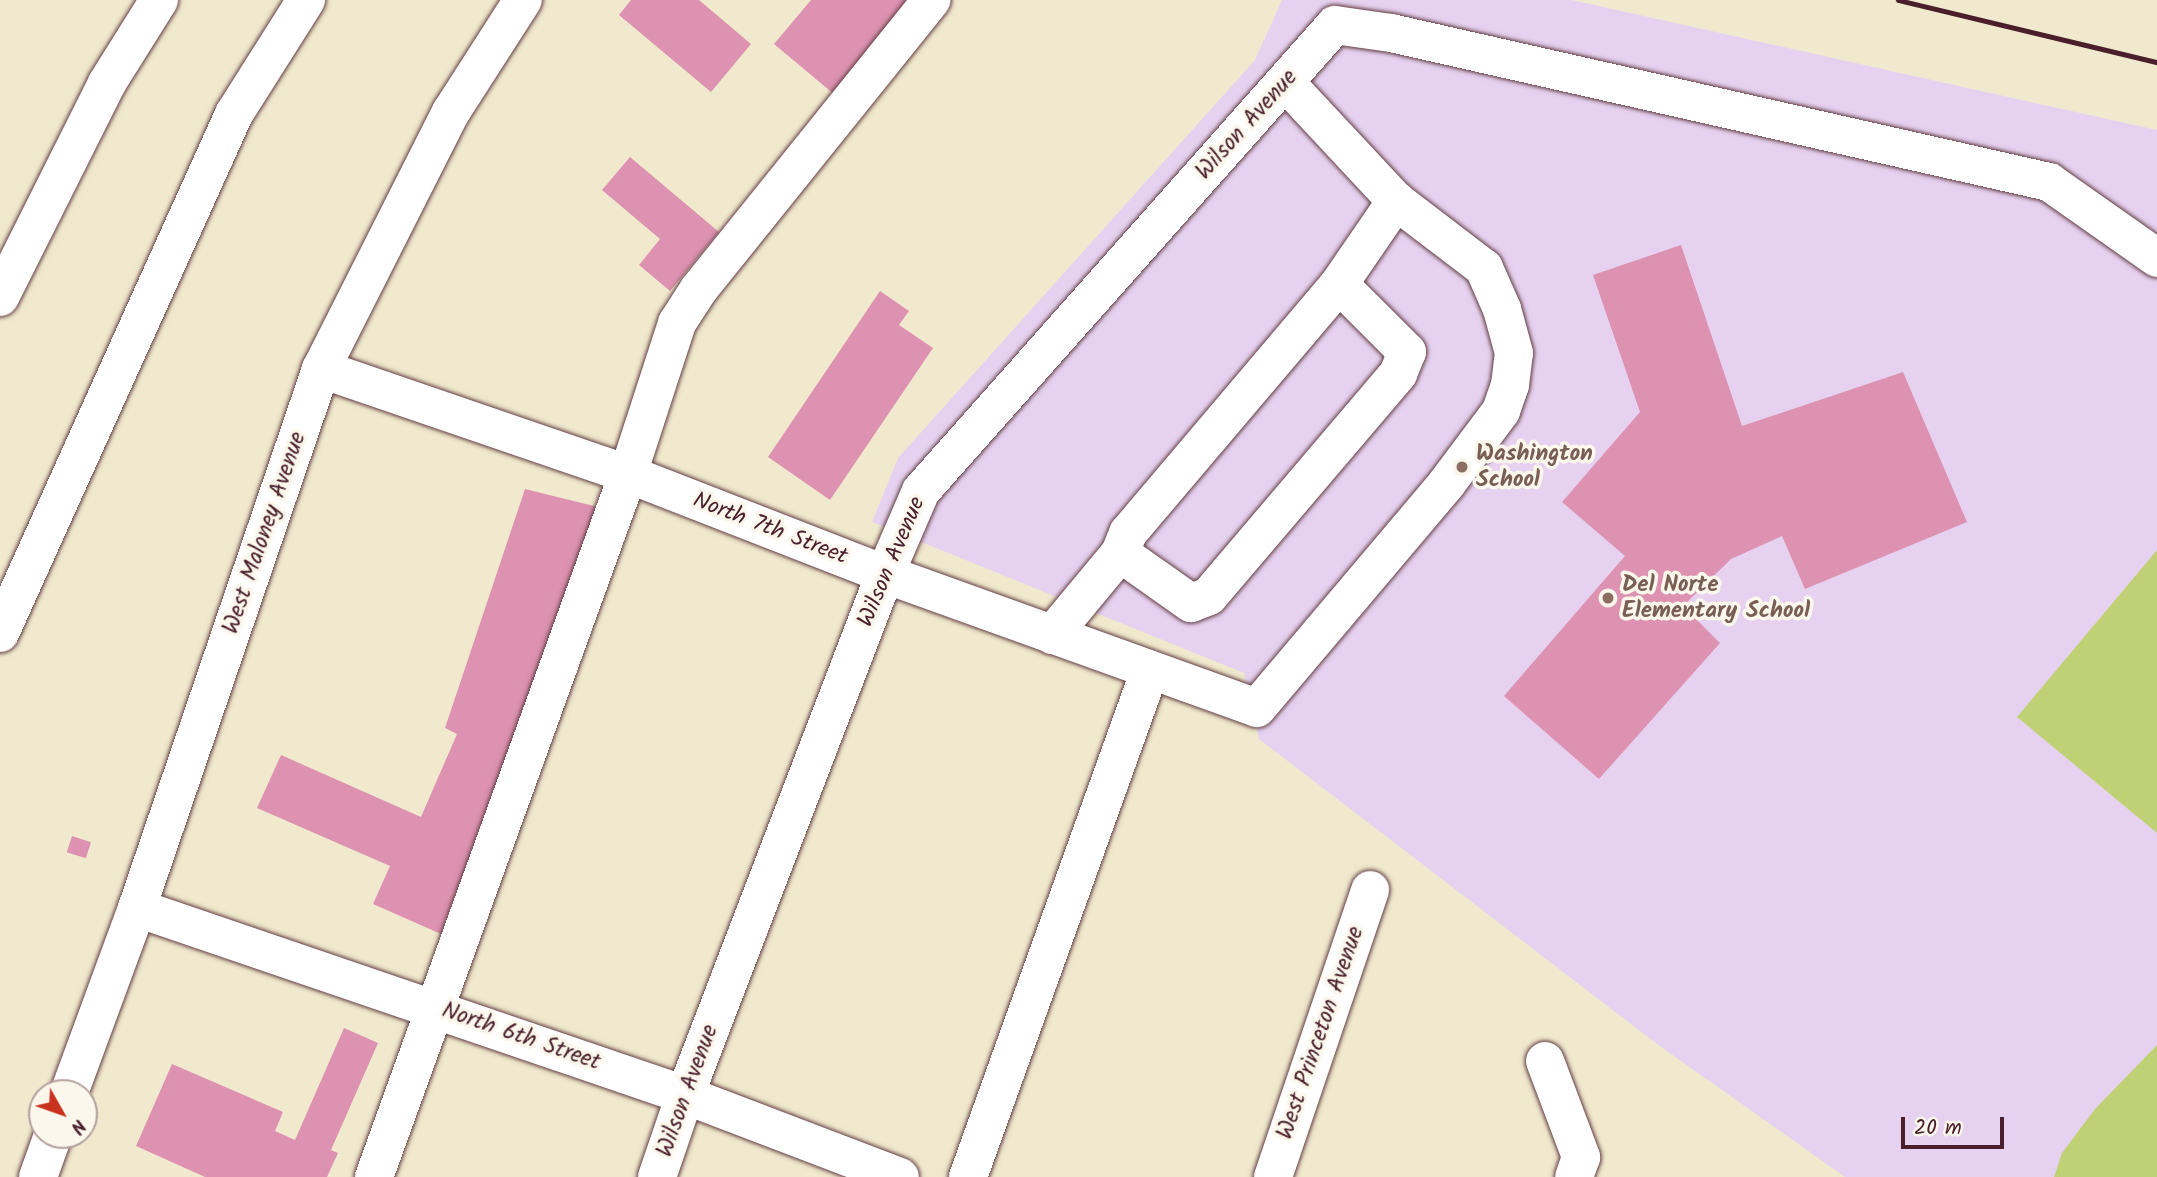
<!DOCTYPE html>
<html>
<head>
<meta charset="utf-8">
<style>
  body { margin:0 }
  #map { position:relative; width:2157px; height:1177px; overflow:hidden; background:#f0e9cd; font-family:Kalam,sans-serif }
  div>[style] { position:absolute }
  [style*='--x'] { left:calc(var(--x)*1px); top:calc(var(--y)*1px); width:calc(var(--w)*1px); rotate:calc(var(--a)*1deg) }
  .built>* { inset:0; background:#e6d2f0 }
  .green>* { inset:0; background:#bfd174 }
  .building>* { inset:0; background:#dc92b0; transform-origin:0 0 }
  .roads { filter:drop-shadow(0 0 2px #633d43) drop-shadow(0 0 2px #633d43) }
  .minor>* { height:38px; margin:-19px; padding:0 19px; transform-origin:19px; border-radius:19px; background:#fff }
  .major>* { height:38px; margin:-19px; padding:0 19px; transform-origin:19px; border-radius:19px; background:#fff }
  .highway>* { height:38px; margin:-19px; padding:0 19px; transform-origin:19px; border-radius:19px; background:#fff }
  .rail>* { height:5px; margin:-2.5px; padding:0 2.5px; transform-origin:2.5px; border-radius:2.5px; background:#4a1f2b }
  .dots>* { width:19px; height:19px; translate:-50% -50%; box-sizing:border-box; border:4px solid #fbf7ec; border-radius:50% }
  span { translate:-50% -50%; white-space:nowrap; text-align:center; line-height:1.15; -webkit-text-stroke:7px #fbf7ec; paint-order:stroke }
  .street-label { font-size:23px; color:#4a1f2b }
  .education-label { font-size:23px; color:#785e54; font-weight:700 }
  .left { translate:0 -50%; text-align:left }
  .north { position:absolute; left:28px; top:1079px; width:70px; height:70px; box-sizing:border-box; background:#fbf7ec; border:2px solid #b4a19f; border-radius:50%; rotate:130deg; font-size:19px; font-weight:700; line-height:28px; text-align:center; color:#4a1f2b }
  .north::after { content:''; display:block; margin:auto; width:24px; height:32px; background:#c8321e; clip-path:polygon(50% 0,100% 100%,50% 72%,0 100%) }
  .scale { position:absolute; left:1901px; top:1117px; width:103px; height:32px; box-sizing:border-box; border:4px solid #4a1f2b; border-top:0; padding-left:9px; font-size:21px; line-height:24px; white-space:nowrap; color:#4a1f2b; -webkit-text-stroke:5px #fbf7ec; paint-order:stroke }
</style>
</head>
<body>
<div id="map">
  <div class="built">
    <div style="clip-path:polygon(1282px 0,1572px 0,2157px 130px,2157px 1177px,1845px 1177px,1657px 1044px,1259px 739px,1244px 673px,872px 522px,898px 458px,1255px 60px)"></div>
  </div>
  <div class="green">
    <div style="clip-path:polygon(2157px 550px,2157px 833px,2017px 717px)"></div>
    <div style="clip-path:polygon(2157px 1045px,2157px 1177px,2054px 1177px,2062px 1153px,2095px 1109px)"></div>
  </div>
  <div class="building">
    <div style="clip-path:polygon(631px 0,699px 0,751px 44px,711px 92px,619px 15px)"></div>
    <div style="clip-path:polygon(811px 0,913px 0,835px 95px,774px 44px)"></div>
    <div style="clip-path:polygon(630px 157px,719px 232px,670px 291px,639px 265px,660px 239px,602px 190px)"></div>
    <div style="clip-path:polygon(1681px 245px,1742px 426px,1903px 372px,1967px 522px,1805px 589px,1782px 536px,1731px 559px,1683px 606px,1720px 643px,1599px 779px,1504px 696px,1625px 556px,1562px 502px,1640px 412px,1593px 275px)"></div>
    <div style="clip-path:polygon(880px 291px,909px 311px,899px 325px,933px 348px,830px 500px,768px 457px)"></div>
    <div style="clip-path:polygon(525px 489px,598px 507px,441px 934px,373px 904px,390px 866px,257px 808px,281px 755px,421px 817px,457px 734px,445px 728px)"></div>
    <div style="left:72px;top:836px;width:20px;height:17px;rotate:18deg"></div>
    <div style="clip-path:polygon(344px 1028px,378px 1043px,331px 1150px,338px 1153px,327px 1177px,205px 1177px,136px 1146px,172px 1064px,283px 1112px,275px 1131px,295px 1140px)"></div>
  </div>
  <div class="roads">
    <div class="minor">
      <div style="--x:321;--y:369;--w:324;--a:18.9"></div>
      <div style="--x:628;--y:474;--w:276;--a:21.3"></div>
      <div style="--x:885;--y:574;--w:395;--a:19.8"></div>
      <div style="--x:1257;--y:708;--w:294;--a:-49.8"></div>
      <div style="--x:1447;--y:483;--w:90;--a:-53.1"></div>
      <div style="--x:1501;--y:411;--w:28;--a:-71"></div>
      <div style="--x:1510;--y:385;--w:32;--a:-83"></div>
      <div style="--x:1514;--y:353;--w:46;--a:-105.3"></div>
      <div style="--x:1502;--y:309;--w:45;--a:-113.7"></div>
      <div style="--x:1484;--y:268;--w:111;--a:-142.7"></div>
      <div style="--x:1396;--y:201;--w:163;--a:-133"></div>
      <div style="--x:1120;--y:553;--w:87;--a:35.2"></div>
      <div style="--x:1191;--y:603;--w:19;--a:-21"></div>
      <div style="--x:1209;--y:596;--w:292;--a:-49.6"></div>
      <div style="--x:1398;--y:374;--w:24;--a:-68"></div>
      <div style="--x:1407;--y:352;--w:96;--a:-135"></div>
      <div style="--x:1052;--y:635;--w:107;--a:-50.3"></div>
      <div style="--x:1120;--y:553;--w:22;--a:-68"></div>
      <div style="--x:1128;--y:533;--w:326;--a:-49.7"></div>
      <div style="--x:1339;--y:284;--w:101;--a:-55.5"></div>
      <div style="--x:137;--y:908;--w:579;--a:18.84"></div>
      <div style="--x:685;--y:1095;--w:230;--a:20.9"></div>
      <div style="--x:1545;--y:1061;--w:103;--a:69.4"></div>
      <div style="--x:1581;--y:1157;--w:21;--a:109"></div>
      <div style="--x:374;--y:1177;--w:747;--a:-70.13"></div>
      <div style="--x:628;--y:474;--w:159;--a:-72"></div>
      <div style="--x:677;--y:323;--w:40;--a:-57.1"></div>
      <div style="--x:699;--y:289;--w:371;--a:-51.2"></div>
      <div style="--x:657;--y:1177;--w:87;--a:-71.1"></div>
      <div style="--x:685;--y:1095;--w:558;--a:-69"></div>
      <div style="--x:885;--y:574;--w:90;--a:-66.6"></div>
      <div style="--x:921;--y:491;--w:623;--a:-48.38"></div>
      <div style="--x:1335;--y:25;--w:57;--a:8.1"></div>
      <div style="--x:1391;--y:33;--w:675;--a:12.76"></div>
      <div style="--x:2049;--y:182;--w:132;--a:35.1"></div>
      <div style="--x:968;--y:1177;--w:539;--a:-70.25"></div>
      <div style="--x:1273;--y:1177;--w:303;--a:-71.3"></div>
    </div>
    <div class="major">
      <div style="--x:69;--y:1093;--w:197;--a:-69.8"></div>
      <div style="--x:137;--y:908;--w:570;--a:-71.15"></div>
      <div style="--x:321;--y:369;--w:288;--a:-63.2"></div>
      <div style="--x:451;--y:112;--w:133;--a:-57.3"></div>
      <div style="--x:38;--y:1177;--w:45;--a:-70.3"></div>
    </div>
    <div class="highway">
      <div style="--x:0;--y:297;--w:239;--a:-63.4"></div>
      <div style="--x:107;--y:83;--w:98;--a:-57.9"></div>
      <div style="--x:0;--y:633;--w:569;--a:-65.73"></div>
      <div style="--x:234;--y:114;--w:135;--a:-57.7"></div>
    </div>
  </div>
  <div class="rail">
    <div style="--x:1898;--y:0;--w:266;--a:13.5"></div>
  </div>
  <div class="dots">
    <div style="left:1462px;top:467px;background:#8d6e63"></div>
    <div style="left:1608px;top:598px;background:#8d6e63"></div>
  </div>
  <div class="street-label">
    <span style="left:1247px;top:125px;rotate:-48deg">Wilson Avenue</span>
    <span style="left:770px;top:529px;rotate:21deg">North 7th Street</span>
    <span style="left:265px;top:533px;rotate:-71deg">West Maloney Avenue</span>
    <span style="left:892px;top:562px;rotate:-67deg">Wilson Avenue</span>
    <span style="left:1321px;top:1033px;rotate:-71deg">West Princeton Avenue</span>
    <span style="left:521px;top:1037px;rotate:19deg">North 6th Street</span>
    <span style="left:688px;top:1091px;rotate:-70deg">Wilson Avenue</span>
  </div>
  <div class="education-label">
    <span class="left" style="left:1476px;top:467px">Washington<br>School</span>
    <span class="left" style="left:1622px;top:598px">Del Norte<br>Elementary School</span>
  </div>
  <div class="north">N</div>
  <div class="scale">20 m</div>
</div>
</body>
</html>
